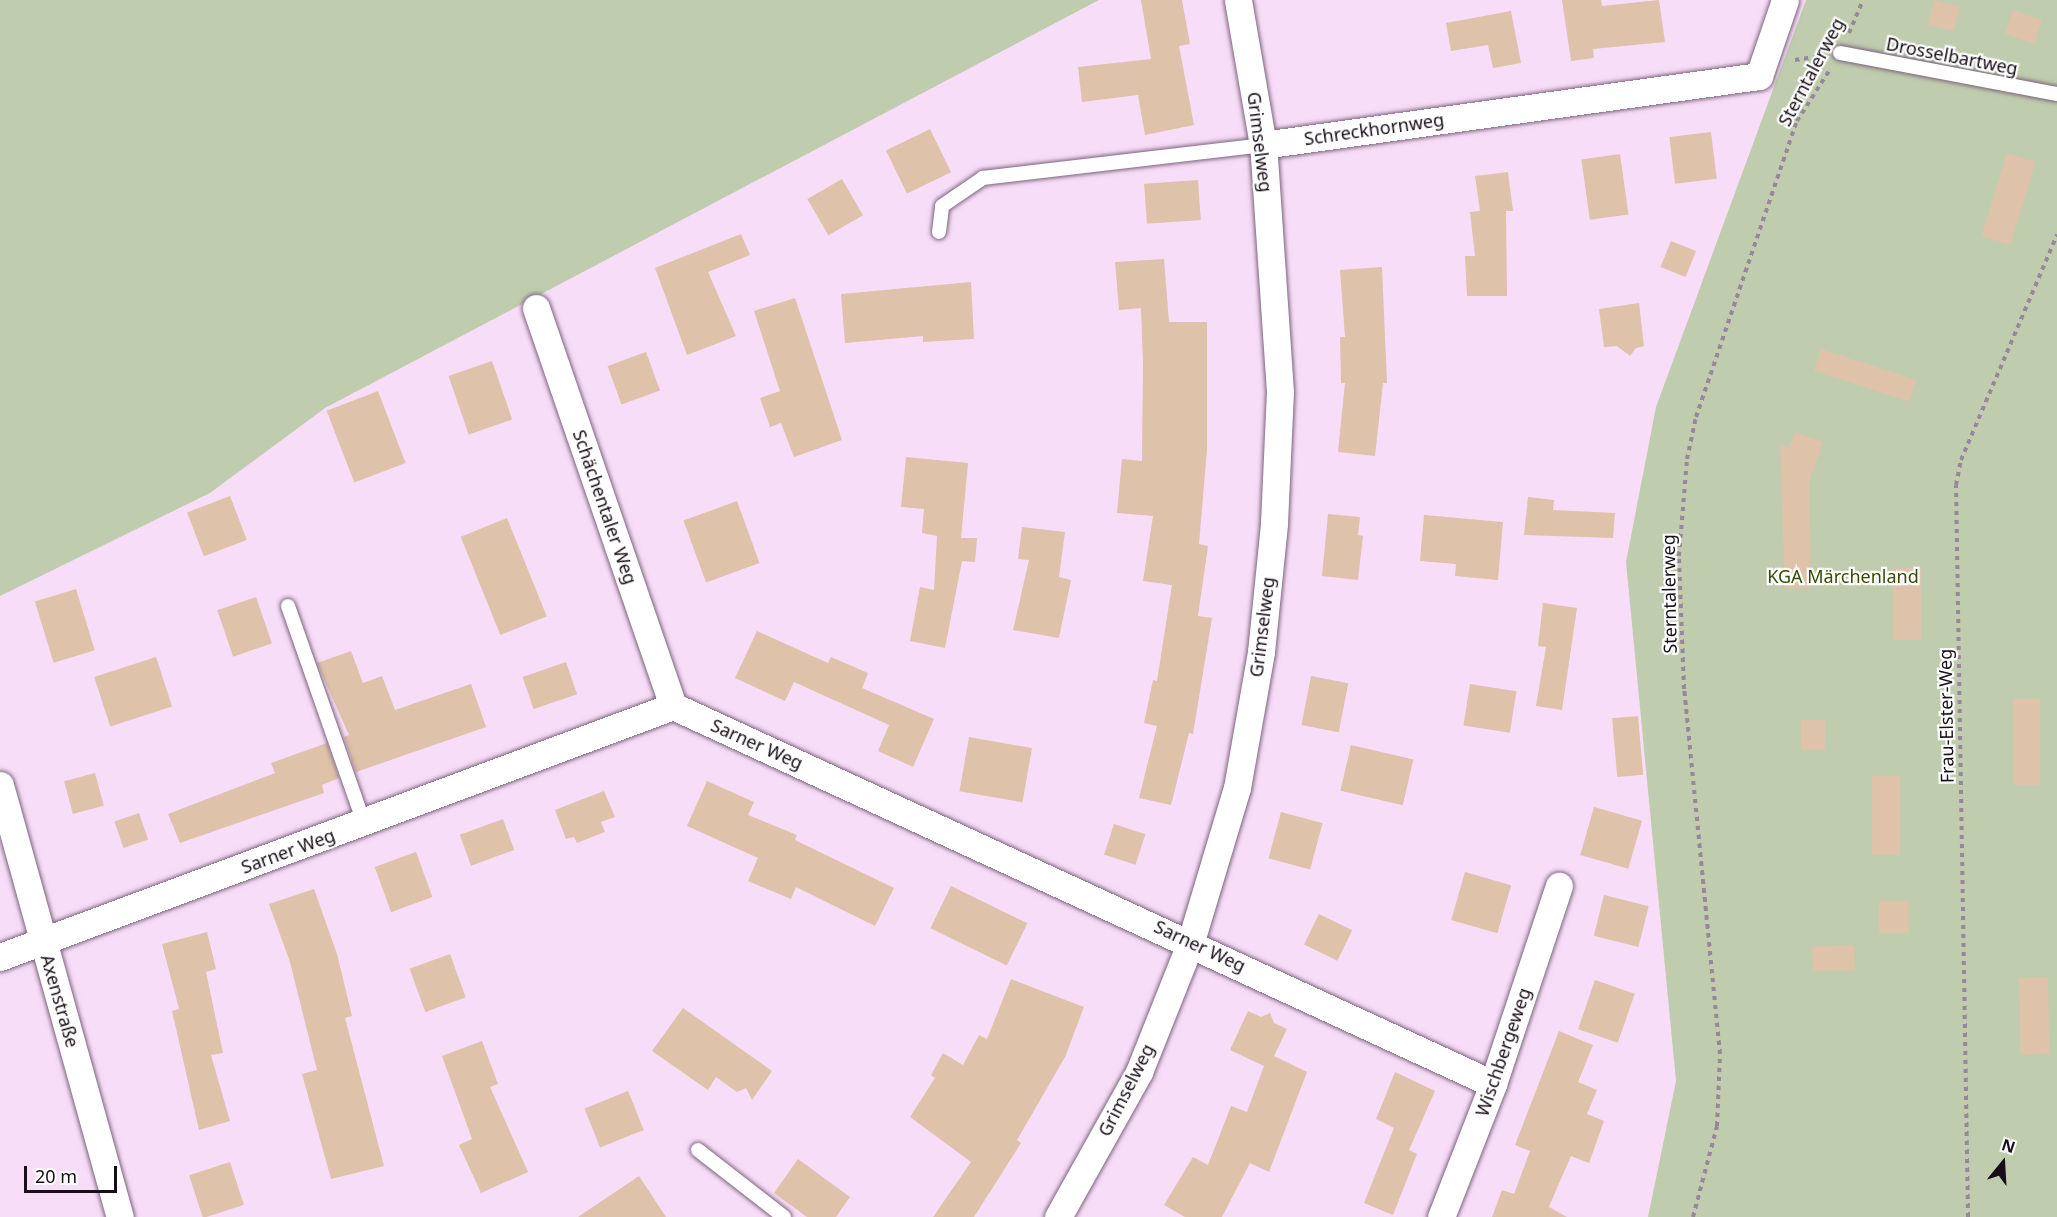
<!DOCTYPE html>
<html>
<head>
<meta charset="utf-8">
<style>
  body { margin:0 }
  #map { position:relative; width:2057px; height:1217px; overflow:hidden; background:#f8ddf9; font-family:"Noto Sans",sans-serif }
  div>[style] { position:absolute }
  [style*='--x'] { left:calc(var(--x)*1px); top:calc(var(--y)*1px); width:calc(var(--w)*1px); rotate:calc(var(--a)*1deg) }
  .green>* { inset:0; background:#bfcdae }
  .building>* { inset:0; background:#dec2a9; transform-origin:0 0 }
  .path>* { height:4px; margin-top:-2px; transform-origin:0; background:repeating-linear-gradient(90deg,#99869a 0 4.5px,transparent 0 9px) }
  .roads { filter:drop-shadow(0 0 2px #7c647d) drop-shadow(0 0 2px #7c647d) }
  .lane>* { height:14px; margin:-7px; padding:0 7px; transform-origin:7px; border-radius:7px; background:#fff }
  .street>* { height:27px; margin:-13.5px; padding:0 13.5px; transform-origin:13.5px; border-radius:13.5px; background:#fff }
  span { translate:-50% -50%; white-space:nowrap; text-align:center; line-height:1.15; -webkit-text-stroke:4.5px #fff; paint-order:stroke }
  .street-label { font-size:18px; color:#170e17 }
  .park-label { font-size:18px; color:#344d00 }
  .north { position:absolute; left:1973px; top:1133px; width:60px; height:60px; -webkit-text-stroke:4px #fff; paint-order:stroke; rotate:18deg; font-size:16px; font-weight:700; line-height:24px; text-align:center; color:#170e17 }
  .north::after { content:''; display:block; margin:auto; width:21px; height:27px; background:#170e17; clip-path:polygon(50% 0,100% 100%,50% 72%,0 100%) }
  .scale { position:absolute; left:24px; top:1166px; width:93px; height:27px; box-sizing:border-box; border:3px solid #170e17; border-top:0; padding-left:8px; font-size:18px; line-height:21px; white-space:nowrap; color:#170e17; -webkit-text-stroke:4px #fff; paint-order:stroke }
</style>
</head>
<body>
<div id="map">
  <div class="green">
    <div style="clip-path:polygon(0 0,1099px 0,325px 408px,210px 493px,0 596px)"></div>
    <div style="clip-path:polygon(1806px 0,2057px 0,2057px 1217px,1648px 1217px,1676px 1081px,1626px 562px,1656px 407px)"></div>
  </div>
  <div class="building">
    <div style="clip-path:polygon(1141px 0,1182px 0,1190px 44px,1179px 46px,1194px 125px,1145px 135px,1138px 95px,1082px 102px,1078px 67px,1151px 59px)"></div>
    <div style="clip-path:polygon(1562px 0,1601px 0,1602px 6px,1659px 0,1665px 42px,1593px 49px,1594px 58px,1571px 61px)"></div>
    <div style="left:1934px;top:0;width:27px;height:25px;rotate:15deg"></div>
    <div style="left:2013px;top:10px;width:31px;height:25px;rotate:19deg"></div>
    <div style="clip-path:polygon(1511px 11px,1521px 63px,1493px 68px,1488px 45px,1451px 51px,1446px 23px)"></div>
    <div style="left:930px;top:129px;width:48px;height:49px;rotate:64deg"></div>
    <div style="left:1711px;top:132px;width:47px;height:42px;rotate:83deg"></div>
    <div style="left:2007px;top:153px;width:30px;height:87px;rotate:17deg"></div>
    <div style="left:1620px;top:154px;width:61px;height:39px;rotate:82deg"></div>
    <div style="clip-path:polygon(1508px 172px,1513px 211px,1506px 211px,1507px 296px,1467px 296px,1465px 256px,1475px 256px,1470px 212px,1480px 211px,1475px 176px)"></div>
    <div style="left:842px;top:179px;width:42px;height:40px;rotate:60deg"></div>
    <div style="left:1198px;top:180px;width:40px;height:54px;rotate:86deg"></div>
    <div style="clip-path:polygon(741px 234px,750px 255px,708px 272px,736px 336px,687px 355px,655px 268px)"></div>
    <div style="left:1671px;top:241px;width:27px;height:28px;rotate:22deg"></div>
    <div style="clip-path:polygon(1164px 259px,1169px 322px,1207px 322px,1207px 450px,1199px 544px,1208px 546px,1198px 616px,1212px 618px,1193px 734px,1189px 733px,1171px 805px,1139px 798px,1157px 726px,1144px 723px,1153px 680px,1157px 681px,1172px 585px,1143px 581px,1153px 516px,1117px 513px,1122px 459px,1142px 461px,1143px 363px,1141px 308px,1119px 310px,1115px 262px)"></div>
    <div style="clip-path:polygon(1382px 267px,1387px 383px,1383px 383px,1375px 456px,1338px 452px,1345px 383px,1341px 383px,1340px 337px,1345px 337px,1340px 270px)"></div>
    <div style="clip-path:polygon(971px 282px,974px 339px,923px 342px,923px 336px,845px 343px,841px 294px)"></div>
    <div style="clip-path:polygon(795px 298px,842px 440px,794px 457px,781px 423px,770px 427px,760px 398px,780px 391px,754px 311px)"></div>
    <div style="clip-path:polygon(1639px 303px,1644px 346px,1636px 348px,1630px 356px,1617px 346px,1604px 347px,1599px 309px)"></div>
    <div style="left:1821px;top:349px;width:100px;height:23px;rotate:18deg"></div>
    <div style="left:646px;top:352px;width:41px;height:41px;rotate:70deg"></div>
    <div style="left:492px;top:361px;width:62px;height:46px;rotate:71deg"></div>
    <div style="left:378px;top:391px;width:77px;height:55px;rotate:69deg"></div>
    <div style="clip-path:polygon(1795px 432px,1823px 442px,1809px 483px,1811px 588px,1785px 589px,1780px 444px,1789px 448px)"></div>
    <div style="clip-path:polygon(906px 457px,968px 463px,961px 538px,977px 538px,975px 562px,962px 561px,945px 648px,910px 641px,920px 587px,934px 590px,937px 536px,922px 533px,924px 509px,901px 507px)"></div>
    <div style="left:230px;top:496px;width:47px;height:46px;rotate:69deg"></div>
    <div style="clip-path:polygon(1528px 497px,1554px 500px,1553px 510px,1615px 513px,1613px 538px,1524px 535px)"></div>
    <div style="left:737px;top:501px;width:66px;height:57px;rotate:70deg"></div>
    <div style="clip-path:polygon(1328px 514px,1360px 517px,1358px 535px,1363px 536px,1358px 580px,1322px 576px)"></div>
    <div style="clip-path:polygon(1424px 515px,1503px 522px,1498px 580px,1455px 576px,1456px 564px,1420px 561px)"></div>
    <div style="left:507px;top:518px;width:106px;height:50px;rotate:68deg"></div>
    <div style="clip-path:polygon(1022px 527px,1065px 532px,1059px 577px,1071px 580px,1059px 638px,1013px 630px,1029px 560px,1018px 559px)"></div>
    <div style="left:1893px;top:568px;width:28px;height:72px"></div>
    <div style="left:76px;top:589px;width:64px;height:43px;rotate:73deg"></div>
    <div style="left:256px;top:597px;width:49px;height:41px;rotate:71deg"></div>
    <div style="clip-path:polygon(1543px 603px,1577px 608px,1562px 710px,1536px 706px,1546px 647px,1538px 646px)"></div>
    <div style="clip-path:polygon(757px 631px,828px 663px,831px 657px,868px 673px,862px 688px,934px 719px,913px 767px,878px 751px,889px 725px,794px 682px,785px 701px,735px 678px)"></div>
    <div style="clip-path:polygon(351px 651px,363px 683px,382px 676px,395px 710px,471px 684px,486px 727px,356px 772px,344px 737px,349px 735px,317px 663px)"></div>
    <div style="left:156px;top:657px;width:52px;height:65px;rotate:72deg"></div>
    <div style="left:566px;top:662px;width:34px;height:46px;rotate:71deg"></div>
    <div style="left:1311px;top:676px;width:38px;height:50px;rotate:11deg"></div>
    <div style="left:1470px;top:684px;width:47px;height:42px;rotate:9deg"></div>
    <div style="left:2013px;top:699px;width:27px;height:86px"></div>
    <div style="left:1638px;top:716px;width:59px;height:26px;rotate:85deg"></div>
    <div style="left:1801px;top:720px;width:24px;height:30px"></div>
    <div style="left:969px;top:737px;width:64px;height:55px;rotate:10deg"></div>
    <div style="clip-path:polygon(327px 743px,339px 778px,322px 785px,324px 793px,180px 843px,168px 814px,275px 773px,271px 763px)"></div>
    <div style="left:1351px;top:745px;width:64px;height:47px;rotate:13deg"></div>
    <div style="left:95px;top:773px;width:34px;height:32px;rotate:75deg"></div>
    <div style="left:1872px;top:776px;width:28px;height:79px"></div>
    <div style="clip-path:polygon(707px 781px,754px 802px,748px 815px,797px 835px,795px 840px,894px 888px,875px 926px,796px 887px,791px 899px,748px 881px,758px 858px,687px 826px)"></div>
    <div style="clip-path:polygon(604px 791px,615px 817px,601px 822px,605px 832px,577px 843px,574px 837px,566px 839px,555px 810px)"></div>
    <div style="left:1594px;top:807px;width:50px;height:50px;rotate:16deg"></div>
    <div style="left:1281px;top:812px;width:43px;height:48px;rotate:15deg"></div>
    <div style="left:139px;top:813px;width:28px;height:26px;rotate:71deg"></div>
    <div style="left:503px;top:819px;width:33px;height:46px;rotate:70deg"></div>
    <div style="left:1114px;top:824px;width:33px;height:32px;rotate:18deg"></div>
    <div style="left:416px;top:852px;width:48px;height:44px;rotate:70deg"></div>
    <div style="left:1465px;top:872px;width:48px;height:50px;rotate:16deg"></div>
    <div style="left:951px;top:886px;width:85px;height:47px;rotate:26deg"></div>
    <div style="clip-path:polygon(314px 889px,337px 954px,352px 1016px,345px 1018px,384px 1166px,331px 1179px,302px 1074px,317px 1070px,290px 962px,269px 904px)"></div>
    <div style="left:1604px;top:895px;width:46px;height:42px;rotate:14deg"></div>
    <div style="left:1879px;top:901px;width:30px;height:32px"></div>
    <div style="left:1319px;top:914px;width:37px;height:34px;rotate:26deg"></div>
    <div style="clip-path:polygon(207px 932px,216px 969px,206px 972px,223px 1053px,211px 1055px,230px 1121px,199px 1130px,172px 1011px,179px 1009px,162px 944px)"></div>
    <div style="left:1854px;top:945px;width:25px;height:42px;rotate:88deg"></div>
    <div style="left:450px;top:954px;width:46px;height:43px;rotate:70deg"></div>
    <div style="left:2048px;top:977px;width:77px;height:29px;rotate:89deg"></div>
    <div style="clip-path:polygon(1011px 979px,1084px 1007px,1065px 1057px,1017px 1140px,1021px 1143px,974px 1217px,933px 1217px,971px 1162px,910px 1117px,935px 1078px,931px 1075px,943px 1053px,963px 1065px,979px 1035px,987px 1039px)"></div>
    <div style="left:1595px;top:980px;width:42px;height:52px;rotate:19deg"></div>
    <div style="clip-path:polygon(683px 1008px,772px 1071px,752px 1100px,746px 1088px,737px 1092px,716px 1077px,708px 1090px,652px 1051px)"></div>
    <div style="clip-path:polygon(1248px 1011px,1261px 1017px,1270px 1013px,1274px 1023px,1287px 1029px,1274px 1056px,1307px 1072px,1269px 1172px,1250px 1163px,1222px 1217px,1185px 1217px,1164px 1205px,1193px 1157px,1208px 1165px,1231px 1106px,1247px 1112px,1264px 1066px,1230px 1050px)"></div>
    <div style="clip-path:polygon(1559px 1031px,1593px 1045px,1578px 1082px,1597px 1090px,1587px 1114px,1604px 1121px,1589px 1163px,1571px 1156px,1557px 1188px,1549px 1207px,1567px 1217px,1492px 1217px,1502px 1190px,1514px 1194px,1530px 1151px,1515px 1145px)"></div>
    <div style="clip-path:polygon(482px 1041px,498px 1084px,490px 1087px,528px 1172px,481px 1193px,459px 1145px,472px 1139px,442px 1056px)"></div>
    <div style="clip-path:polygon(1395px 1072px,1435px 1091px,1409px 1150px,1417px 1154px,1393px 1215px,1364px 1203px,1394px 1128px,1376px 1119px)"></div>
    <div style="left:628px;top:1091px;width:42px;height:47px;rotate:68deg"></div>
    <div style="clip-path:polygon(798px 1159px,850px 1197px,836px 1217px,807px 1217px,774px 1193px)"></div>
    <div style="left:230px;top:1162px;width:45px;height:43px;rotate:72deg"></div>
    <div style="clip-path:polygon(639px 1176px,666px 1217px,578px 1217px)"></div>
  </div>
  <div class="path">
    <div style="--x:1849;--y:33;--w:36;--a:-67"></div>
    <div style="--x:1795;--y:60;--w:25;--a:-9"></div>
    <div style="--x:1693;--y:1217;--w:94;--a:-75.2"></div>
    <div style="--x:1717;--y:1126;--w:72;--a:-87.6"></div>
    <div style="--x:1720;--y:1054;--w:367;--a:-95.6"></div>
    <div style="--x:1684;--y:689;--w:133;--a:-92.2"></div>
    <div style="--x:1679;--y:556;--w:97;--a:-85.3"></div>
    <div style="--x:1687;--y:459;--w:43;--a:-77.9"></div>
    <div style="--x:1696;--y:417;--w:313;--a:-71.2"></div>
    <div style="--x:1797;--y:121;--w:59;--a:-57.4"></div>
    <div style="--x:1968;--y:1217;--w:732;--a:-90.94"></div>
    <div style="--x:1956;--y:485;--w:25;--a:-79"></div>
    <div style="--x:1961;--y:460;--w:245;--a:-66.9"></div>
  </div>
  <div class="roads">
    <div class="lane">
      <div style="--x:1840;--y:53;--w:221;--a:10.7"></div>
      <div style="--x:939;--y:232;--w:26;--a:-83"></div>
      <div style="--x:942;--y:206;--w:50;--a:-34.3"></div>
      <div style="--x:983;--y:178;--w:282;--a:-6.7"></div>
      <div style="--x:288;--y:606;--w:230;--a:70.7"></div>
      <div style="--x:698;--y:1150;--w:109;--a:37.9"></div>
    </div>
    <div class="street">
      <div style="--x:1263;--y:145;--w:501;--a:-7.92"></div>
      <div style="--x:1759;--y:76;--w:80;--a:-71.1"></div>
      <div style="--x:536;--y:308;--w:421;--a:71"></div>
      <div style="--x:0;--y:785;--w:448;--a:74.5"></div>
      <div style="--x:0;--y:957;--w:718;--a:-20.45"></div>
      <div style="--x:673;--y:706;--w:903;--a:24.75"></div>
      <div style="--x:1058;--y:1217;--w:166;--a:-60.8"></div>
      <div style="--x:1139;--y:1072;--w:141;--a:-68.3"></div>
      <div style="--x:1191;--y:941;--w:160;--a:-73.3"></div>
      <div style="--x:1237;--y:788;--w:138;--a:-80"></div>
      <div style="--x:1261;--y:652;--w:130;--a:-84.2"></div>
      <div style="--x:1274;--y:523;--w:131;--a:-87.4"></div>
      <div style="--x:1280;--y:392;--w:248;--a:-93.9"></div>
      <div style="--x:1263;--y:145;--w:147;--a:-99.8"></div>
      <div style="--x:1441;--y:1217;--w:143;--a:-68.6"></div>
      <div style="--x:1493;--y:1084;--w:209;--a:-71.6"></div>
    </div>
  </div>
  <div class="street-label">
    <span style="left:1952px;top:56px;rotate:11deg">Drosselbartweg</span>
    <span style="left:1811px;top:72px;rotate:-62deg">Sterntalerweg</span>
    <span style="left:1374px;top:129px;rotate:-8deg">Schreckhornweg</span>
    <span style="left:1260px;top:142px;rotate:83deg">Grimselweg</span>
    <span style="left:605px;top:507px;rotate:71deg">Schächentaler Weg</span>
    <span style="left:1669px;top:594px;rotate:-91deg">Sterntalerweg</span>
    <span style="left:1262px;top:627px;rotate:-83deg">Grimselweg</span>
    <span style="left:1946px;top:716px;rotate:-91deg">Frau-Elster-Weg</span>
    <span style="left:757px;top:744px;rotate:24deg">Sarner Weg</span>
    <span style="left:288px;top:851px;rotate:-20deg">Sarner Weg</span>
    <span style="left:1200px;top:946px;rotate:25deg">Sarner Weg</span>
    <span style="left:60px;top:1001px;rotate:74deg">Axenstraße</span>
    <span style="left:1503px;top:1052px;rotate:-71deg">Wischbergeweg</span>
    <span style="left:1126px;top:1090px;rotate:-63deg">Grimselweg</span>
  </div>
  <div class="park-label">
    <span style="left:1843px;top:576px">KGA Märchenland</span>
  </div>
  <div class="north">N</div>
  <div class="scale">20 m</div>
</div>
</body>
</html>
